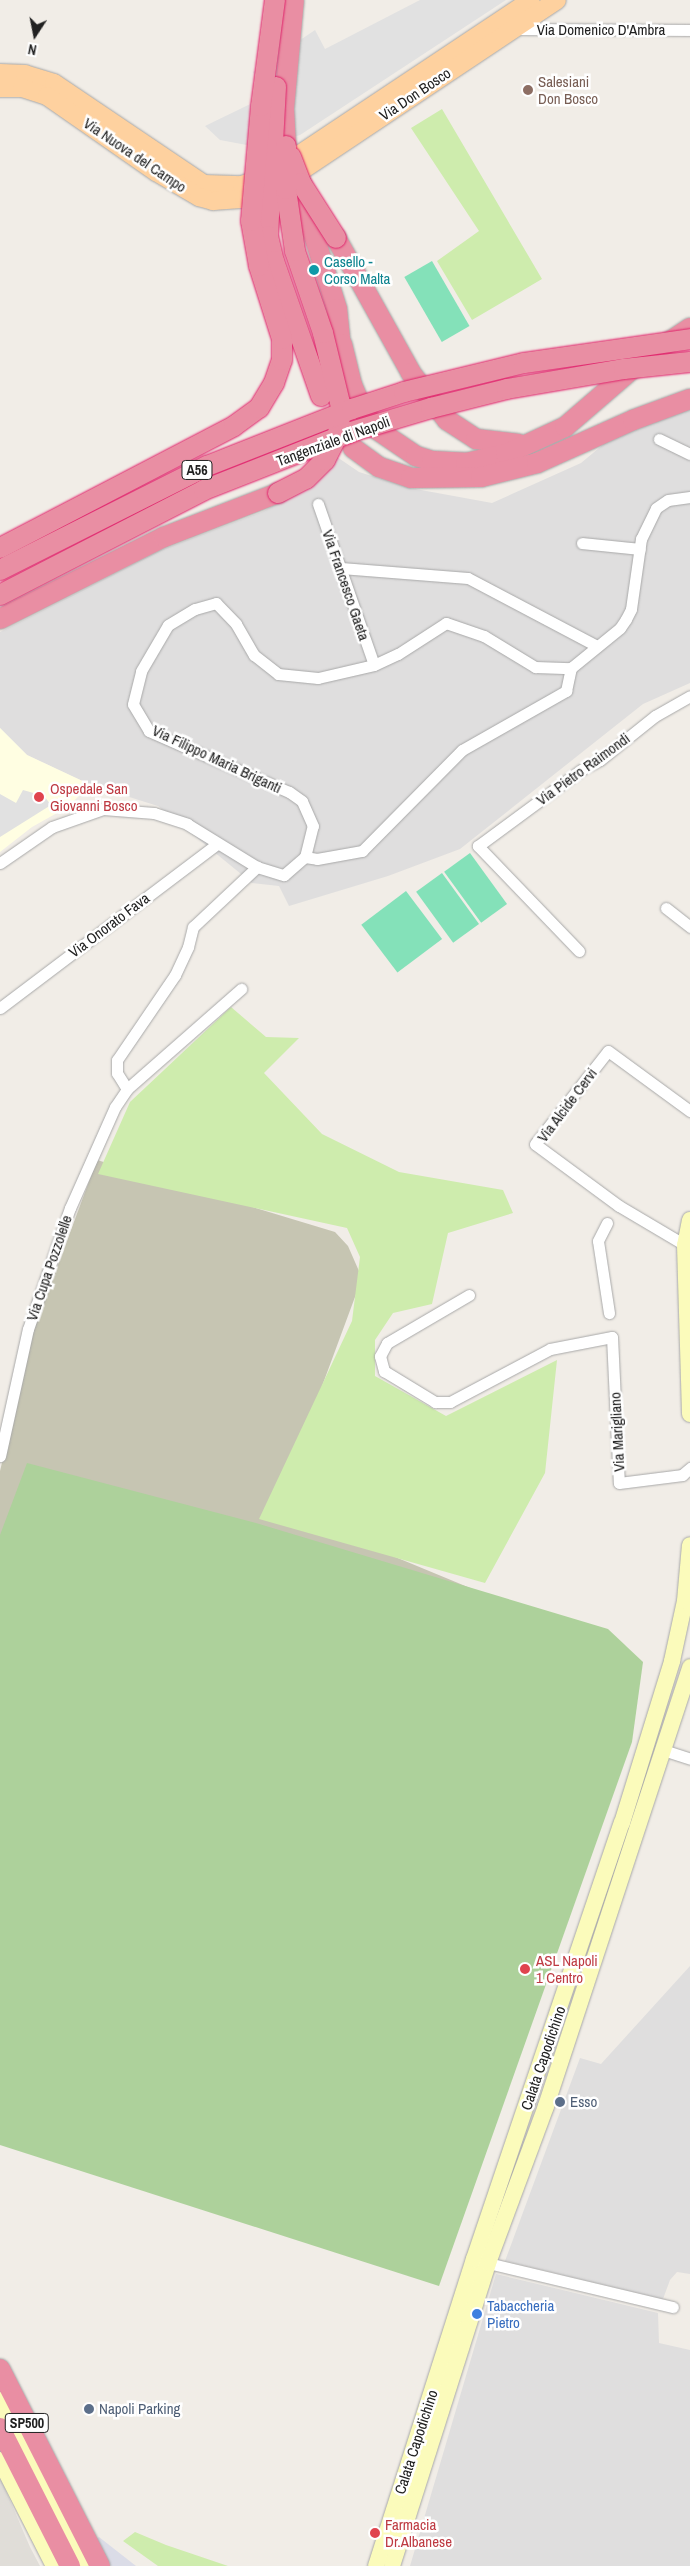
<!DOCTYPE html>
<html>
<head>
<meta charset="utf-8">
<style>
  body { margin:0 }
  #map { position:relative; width:690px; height:2566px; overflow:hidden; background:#f1ede7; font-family:"Archivo Narrow",sans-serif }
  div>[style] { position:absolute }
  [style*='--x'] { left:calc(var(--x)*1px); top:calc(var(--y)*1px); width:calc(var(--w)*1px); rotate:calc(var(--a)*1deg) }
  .residential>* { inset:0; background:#dfdede }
  .education>* { inset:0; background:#fffee2 }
  .airport>* { inset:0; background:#e0ddd8 }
  .construction>* { inset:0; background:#c6c5b2 }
  .grass>* { inset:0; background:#ceecad }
  .forest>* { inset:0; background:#add19b }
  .pitch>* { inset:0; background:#84e1b9; transform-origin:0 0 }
  .parking>* { inset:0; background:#e1e1e1 }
  .plaza>* { inset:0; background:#dbdce7 }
  .roads { filter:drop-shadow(0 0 1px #a8a8a8) drop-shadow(0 0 1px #a8a8a8) }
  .street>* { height:11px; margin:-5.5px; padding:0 5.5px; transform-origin:5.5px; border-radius:5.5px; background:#fff }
  .secondary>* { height:16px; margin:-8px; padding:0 8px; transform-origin:8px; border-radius:8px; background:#fbfbbb }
  .primary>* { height:18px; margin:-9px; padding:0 9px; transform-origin:9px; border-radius:9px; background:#fed19f }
  .highway>* { height:20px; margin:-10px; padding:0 10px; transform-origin:10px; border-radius:10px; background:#e98ea3 }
  .bridges { filter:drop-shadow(0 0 1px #e0246c) drop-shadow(0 0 1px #e0246c) }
  .highway-bridge>* { height:20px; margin:-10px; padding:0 10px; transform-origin:10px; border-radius:10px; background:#e98ea3 }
  .dots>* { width:14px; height:14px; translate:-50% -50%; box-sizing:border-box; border:2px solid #fff; border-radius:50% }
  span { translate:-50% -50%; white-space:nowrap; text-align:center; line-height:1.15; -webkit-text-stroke:5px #fff; paint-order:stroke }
  .shield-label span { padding:1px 4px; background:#fff; border:1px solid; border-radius:4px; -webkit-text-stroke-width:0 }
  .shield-label { font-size:14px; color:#212121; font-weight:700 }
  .street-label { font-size:15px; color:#212121 }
  .education-label { font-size:15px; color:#785e54 }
  .left { translate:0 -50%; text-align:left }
  .culture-label { font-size:15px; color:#0d838f }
  .health-label { font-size:15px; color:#be3a42 }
  .service-label { font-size:15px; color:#4e5e75 }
  .shop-label { font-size:15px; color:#366cbe }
  .north { position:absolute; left:10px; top:10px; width:50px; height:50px; -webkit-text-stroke:4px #fff; paint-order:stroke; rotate:191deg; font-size:14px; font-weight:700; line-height:20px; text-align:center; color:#212121 }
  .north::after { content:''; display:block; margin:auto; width:18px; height:22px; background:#212121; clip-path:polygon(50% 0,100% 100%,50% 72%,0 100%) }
</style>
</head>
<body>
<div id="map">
  <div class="residential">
    <div style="clip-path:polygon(690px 407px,690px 683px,643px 704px,460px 849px,388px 876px,289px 906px,279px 886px,252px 883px,158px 806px,91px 785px,27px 755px,0 728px,0 632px,161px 550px,264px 511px,309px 485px,337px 457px,359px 472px,410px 488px,492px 503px,581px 463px,611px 438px)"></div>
    <div style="clip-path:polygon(690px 1966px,690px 2274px,677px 2272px,670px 2280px,663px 2299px,505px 2261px,580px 2058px,601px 2064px)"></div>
    <div style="clip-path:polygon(496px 2274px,658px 2313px,659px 2343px,690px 2350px,690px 2566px,410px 2566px)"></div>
  </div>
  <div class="education">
    <div style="clip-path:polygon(0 728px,27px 755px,91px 785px,66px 808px,32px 827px,0 852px)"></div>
  </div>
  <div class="airport">
    <div style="clip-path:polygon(0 2477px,30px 2547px,40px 2566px,0 2566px)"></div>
  </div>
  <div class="construction">
    <div style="clip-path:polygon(97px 1160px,335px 1232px,348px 1246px,362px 1278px,277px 1508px,610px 1646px,0 2130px,0 1471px,33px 1332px)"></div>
  </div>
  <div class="grass">
    <div style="clip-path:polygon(442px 109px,542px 279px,472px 320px,437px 261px,479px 231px,411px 128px)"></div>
    <div style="clip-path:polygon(231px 1007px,266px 1037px,299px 1038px,264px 1073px,322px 1134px,399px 1172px,503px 1190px,513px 1213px,448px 1233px,432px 1304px,393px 1313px,375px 1340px,375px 1376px,446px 1416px,557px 1360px,545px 1473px,485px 1583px,259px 1519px,352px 1321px,360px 1257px,347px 1228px,98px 1174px,130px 1102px)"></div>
    <div style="clip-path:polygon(135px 2532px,166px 2545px,228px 2566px,158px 2566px,123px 2541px)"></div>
  </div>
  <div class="forest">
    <div style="clip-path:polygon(27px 1463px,256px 1523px,608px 1629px,643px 1662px,632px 1742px,439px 2286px,0 2145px,0 1535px)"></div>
  </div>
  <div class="pitch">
    <div style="left:432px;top:261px;width:75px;height:32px;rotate:60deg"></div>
    <div style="left:470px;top:853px;width:63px;height:32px;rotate:54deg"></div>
    <div style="left:442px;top:873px;width:63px;height:32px;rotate:54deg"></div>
    <div style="left:406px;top:891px;width:60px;height:56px;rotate:53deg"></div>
  </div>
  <div class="parking">
    <div style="clip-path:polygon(420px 0,506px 0,300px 135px,258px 147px,220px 140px,205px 126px,265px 97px,253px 72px,315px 30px,325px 49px)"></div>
    <div style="clip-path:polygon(23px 790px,44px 796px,51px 805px,0 837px,0 794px,16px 803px)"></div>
  </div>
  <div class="plaza">
    <div style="clip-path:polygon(99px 2537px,136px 2566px,111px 2566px,96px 2539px)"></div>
  </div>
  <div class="roads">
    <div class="street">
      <div style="--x:514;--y:29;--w:176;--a:0.3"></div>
      <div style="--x:659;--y:439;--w:34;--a:26"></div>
      <div style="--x:318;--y:504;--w:170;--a:70.8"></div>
      <div style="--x:582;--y:543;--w:58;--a:5.9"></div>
      <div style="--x:341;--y:568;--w:127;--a:4.5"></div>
      <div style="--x:468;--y:578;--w:146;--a:27.8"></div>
      <div style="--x:305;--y:857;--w:12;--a:9"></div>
      <div style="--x:317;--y:859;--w:46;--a:-10.1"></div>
      <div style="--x:362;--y:851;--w:142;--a:-45.3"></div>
      <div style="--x:462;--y:750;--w:120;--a:-29.6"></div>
      <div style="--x:566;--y:691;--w:24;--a:-78"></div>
      <div style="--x:0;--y:863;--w:63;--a:-34.7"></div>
      <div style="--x:52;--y:827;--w:54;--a:-19.4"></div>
      <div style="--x:103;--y:809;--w:51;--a:4.5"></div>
      <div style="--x:154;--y:813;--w:35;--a:18"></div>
      <div style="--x:187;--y:824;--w:82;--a:31.6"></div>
      <div style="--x:257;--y:867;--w:28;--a:17"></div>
      <div style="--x:284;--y:875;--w:28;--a:-41"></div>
      <div style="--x:305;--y:857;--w:32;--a:-76"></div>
      <div style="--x:313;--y:826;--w:27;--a:-114"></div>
      <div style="--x:302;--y:801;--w:16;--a:-145"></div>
      <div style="--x:289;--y:792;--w:153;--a:-156.5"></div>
      <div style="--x:149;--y:731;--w:31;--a:-121"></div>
      <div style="--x:133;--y:704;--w:34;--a:-76"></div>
      <div style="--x:141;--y:671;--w:53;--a:-59.6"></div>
      <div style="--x:168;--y:625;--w:31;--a:-31"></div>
      <div style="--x:195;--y:609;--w:22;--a:-16"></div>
      <div style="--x:216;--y:603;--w:29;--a:46"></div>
      <div style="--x:236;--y:624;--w:36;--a:60"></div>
      <div style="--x:254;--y:655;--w:31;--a:38"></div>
      <div style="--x:278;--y:674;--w:40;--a:5.7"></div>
      <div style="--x:318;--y:678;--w:57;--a:-13.1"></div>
      <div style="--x:374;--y:665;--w:26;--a:-25"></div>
      <div style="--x:398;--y:654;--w:57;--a:-32.9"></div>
      <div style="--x:446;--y:623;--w:40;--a:18.9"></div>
      <div style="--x:484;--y:636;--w:60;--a:31.3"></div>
      <div style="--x:535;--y:667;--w:36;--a:2"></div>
      <div style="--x:571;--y:668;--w:63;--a:-39.2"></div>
      <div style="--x:620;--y:628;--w:11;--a:-56"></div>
      <div style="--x:626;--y:619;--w:11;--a:-63"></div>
      <div style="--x:631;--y:609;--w:71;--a:-81.9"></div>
      <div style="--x:641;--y:539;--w:34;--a:-64"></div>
      <div style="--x:656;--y:508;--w:14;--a:-34"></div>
      <div style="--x:668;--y:500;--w:22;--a:-8"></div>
      <div style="--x:666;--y:908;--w:31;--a:38"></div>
      <div style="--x:579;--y:951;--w:146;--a:-133.9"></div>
      <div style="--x:478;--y:846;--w:128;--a:-36.4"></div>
      <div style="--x:581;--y:770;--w:21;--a:-28"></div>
      <div style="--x:600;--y:760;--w:70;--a:-38.7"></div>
      <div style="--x:655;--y:716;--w:40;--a:-29.7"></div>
      <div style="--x:0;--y:1008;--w:273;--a:-37.1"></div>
      <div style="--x:127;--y:1089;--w:19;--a:-122"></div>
      <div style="--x:117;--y:1073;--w:13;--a:-90"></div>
      <div style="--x:117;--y:1060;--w:103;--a:-55.7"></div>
      <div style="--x:175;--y:975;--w:31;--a:-65"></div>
      <div style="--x:188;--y:947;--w:21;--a:-76"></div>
      <div style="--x:193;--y:927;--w:88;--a:-43.2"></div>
      <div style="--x:607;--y:1223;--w:20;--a:117"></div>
      <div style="--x:598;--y:1241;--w:73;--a:81.3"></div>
      <div style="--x:685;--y:1245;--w:77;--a:-149.4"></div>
      <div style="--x:619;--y:1206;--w:104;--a:-143.6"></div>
      <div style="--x:535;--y:1144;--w:118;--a:-51.9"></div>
      <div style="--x:608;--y:1051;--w:102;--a:36.2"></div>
      <div style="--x:469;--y:1295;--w:95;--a:149.7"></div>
      <div style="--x:387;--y:1343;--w:15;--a:118"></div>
      <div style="--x:380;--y:1356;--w:16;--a:75"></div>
      <div style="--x:384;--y:1371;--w:60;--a:31.3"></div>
      <div style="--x:435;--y:1402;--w:15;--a:0"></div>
      <div style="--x:450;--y:1402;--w:113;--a:-27.9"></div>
      <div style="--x:550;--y:1349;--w:63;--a:-11"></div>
      <div style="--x:612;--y:1337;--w:146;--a:87.3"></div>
      <div style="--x:619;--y:1483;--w:64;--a:-7.2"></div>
      <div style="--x:682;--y:1475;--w:11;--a:-41"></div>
      <div style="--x:0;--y:1456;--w:130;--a:-77.6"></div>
      <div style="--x:28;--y:1329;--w:128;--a:-70.9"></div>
      <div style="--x:70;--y:1208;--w:111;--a:-66"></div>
      <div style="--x:115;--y:1107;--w:22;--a:-56"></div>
      <div style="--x:127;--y:1089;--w:152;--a:-41.3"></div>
      <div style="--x:663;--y:1750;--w:28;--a:18"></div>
      <div style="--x:488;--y:2263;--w:190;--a:13.4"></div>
    </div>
    <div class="secondary">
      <div style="--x:690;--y:1220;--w:25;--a:101"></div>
      <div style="--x:685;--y:1245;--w:169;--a:88.3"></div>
      <div style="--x:0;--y:2400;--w:186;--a:63.2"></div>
      <div style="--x:0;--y:2460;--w:119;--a:63"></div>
      <div style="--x:376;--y:2566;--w:322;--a:-72.3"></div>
      <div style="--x:474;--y:2259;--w:460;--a:-71.3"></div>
      <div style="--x:622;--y:1823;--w:170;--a:-72.8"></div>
      <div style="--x:672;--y:1661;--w:61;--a:-77.8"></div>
      <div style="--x:685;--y:1601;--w:56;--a:-84.9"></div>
      <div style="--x:392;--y:2566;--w:318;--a:-72.4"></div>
      <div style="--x:488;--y:2263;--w:167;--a:-69.7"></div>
      <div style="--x:546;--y:2106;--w:462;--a:-71.8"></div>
    </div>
    <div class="primary">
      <div style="--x:0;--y:73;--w:25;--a:2"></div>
      <div style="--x:25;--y:74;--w:30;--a:17"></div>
      <div style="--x:54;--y:83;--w:181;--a:34"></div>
      <div style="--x:204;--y:184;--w:38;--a:2"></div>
      <div style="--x:242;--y:185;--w:27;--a:-20"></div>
      <div style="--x:267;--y:176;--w:317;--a:-33.7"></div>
      <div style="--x:0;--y:88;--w:22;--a:0"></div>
      <div style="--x:22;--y:88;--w:26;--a:18"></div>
      <div style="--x:47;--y:96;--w:133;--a:34.9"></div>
      <div style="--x:156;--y:172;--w:50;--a:30.2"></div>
      <div style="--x:199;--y:197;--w:15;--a:16"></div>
      <div style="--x:213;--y:201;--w:31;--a:-4"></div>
      <div style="--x:244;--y:199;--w:32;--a:-18"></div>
      <div style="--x:274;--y:189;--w:340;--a:-33.7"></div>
    </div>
    <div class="highway">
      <div style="--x:286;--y:146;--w:37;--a:-93"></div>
      <div style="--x:284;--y:109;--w:109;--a:-84.8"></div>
      <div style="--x:301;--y:184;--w:26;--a:79"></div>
      <div style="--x:306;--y:210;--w:104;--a:72.6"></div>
      <div style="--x:337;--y:309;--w:48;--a:84.1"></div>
      <div style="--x:336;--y:238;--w:154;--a:60.9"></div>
      <div style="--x:411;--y:373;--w:59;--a:52.5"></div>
      <div style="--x:447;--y:420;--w:35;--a:33"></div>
      <div style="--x:476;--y:439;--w:43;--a:6.6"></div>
      <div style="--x:342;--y:344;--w:42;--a:76.3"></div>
      <div style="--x:352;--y:385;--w:25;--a:67"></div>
      <div style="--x:362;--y:408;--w:25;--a:56"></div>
      <div style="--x:376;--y:429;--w:48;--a:34"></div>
      <div style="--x:416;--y:456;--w:17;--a:17"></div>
      <div style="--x:432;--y:461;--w:34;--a:3"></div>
      <div style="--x:466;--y:463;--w:41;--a:-12.7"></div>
      <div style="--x:506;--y:454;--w:65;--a:-24.6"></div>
      <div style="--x:565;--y:427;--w:106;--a:-40.8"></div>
      <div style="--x:645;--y:358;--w:54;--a:-33.7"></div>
      <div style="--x:353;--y:448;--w:32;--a:36"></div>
      <div style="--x:379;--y:467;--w:34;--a:19"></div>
      <div style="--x:411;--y:478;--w:70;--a:-0.8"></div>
      <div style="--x:481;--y:477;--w:58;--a:-14"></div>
      <div style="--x:537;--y:463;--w:105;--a:-24.1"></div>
      <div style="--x:633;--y:420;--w:61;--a:-20.2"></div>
      <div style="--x:0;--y:619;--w:183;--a:-26.6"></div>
      <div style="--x:164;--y:537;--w:122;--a:-21.1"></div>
      <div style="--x:0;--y:2369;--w:221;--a:63.1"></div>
      <div style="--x:0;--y:2428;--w:155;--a:63.1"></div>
    </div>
  </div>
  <div class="bridges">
    <div class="highway-bridge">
      <div style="--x:276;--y:87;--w:149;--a:93.1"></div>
      <div style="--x:268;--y:236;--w:26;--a:77"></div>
      <div style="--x:274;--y:261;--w:143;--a:70.8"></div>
      <div style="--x:291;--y:157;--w:28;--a:69"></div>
      <div style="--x:301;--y:183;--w:65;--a:57.5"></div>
      <div style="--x:278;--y:493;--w:31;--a:-27"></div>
      <div style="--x:306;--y:479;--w:27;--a:-45"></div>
      <div style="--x:325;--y:460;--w:28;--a:-63"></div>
      <div style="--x:338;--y:435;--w:28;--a:-84"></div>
      <div style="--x:341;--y:407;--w:76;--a:-103.7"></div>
      <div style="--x:323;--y:333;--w:87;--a:-108.9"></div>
      <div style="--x:295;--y:251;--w:63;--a:-98.3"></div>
      <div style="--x:286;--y:189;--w:43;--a:-90"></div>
      <div style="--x:0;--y:548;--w:264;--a:-27.5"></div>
      <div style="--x:234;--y:426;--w:31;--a:-36"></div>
      <div style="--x:259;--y:408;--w:29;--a:-59"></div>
      <div style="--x:274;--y:383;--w:24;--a:-71"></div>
      <div style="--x:282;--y:360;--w:21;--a:-90"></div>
      <div style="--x:282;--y:339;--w:77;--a:-107.5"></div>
      <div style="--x:259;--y:266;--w:46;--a:-100.1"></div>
      <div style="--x:251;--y:221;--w:115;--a:-85"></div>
      <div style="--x:261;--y:106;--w:107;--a:-82.5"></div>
      <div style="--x:0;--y:570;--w:232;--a:-26.7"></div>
      <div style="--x:207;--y:466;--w:156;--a:-21.5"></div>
      <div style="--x:352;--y:409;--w:55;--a:-18.1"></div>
      <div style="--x:404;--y:392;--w:123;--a:-13.6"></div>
      <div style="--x:524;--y:363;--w:168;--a:-8.2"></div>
      <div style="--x:0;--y:595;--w:229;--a:-27.2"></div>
      <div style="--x:204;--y:490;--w:158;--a:-21.5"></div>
      <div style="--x:351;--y:432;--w:84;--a:-16.7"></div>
      <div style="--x:431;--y:408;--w:78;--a:-14"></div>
      <div style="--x:507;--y:389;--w:119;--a:-9.7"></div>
      <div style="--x:624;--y:369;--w:66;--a:-6.1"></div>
    </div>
  </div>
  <div class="dots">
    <div style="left:528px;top:90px;background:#8d6e63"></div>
    <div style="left:314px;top:270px;background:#0f9aa8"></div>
    <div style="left:39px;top:797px;background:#e0444e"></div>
    <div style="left:525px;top:1969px;background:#e0444e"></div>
    <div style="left:560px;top:2102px;background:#5c6f8a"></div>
    <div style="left:477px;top:2314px;background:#3f7fe0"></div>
    <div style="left:89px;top:2409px;background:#5c6f8a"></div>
    <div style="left:375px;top:2533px;background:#e0444e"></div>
  </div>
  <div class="shield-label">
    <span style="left:197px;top:470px">A56</span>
    <span style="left:27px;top:2423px">SP500</span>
  </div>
  <div class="street-label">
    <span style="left:601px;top:30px">Via Domenico D'Ambra</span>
    <span style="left:415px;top:94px;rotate:-34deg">Via Don Bosco</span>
    <span style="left:135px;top:155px;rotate:34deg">Via Nuova del Campo</span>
    <span style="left:333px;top:441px;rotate:-20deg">Tangenziale di Napoli</span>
    <span style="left:346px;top:585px;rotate:71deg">Via Francesco Gaeta</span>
    <span style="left:217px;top:759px;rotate:25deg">Via Filippo Maria Briganti</span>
    <span style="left:583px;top:769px;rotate:-36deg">Via Pietro Raimondi</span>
    <span style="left:109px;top:925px;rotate:-37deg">Via Onorato Fava</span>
    <span style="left:567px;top:1105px;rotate:-53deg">Via Alcide Cervi</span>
    <span style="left:49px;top:1268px;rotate:-71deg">Via Cupa Pozzolelle</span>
    <span style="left:617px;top:1432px;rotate:-93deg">Via Marigliano</span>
    <span style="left:543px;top:2058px;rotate:-71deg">Calata Capodichino</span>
    <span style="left:416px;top:2442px;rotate:-72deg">Calata Capodichino</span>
  </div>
  <div class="education-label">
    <span class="left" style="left:538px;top:90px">Salesiani<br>Don Bosco</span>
  </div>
  <div class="culture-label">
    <span class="left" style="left:324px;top:270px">Casello -<br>Corso Malta</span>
  </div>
  <div class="health-label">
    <span class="left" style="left:50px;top:797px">Ospedale San<br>Giovanni Bosco</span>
    <span class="left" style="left:536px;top:1969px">ASL Napoli<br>1 Centro</span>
    <span class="left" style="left:385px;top:2533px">Farmacia<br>Dr.Albanese</span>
  </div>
  <div class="service-label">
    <span class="left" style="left:570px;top:2102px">Esso</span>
    <span class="left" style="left:99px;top:2409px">Napoli Parking</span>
  </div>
  <div class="shop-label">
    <span class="left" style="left:487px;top:2314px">Tabaccheria<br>Pietro</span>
  </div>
  <div class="north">N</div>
</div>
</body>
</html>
